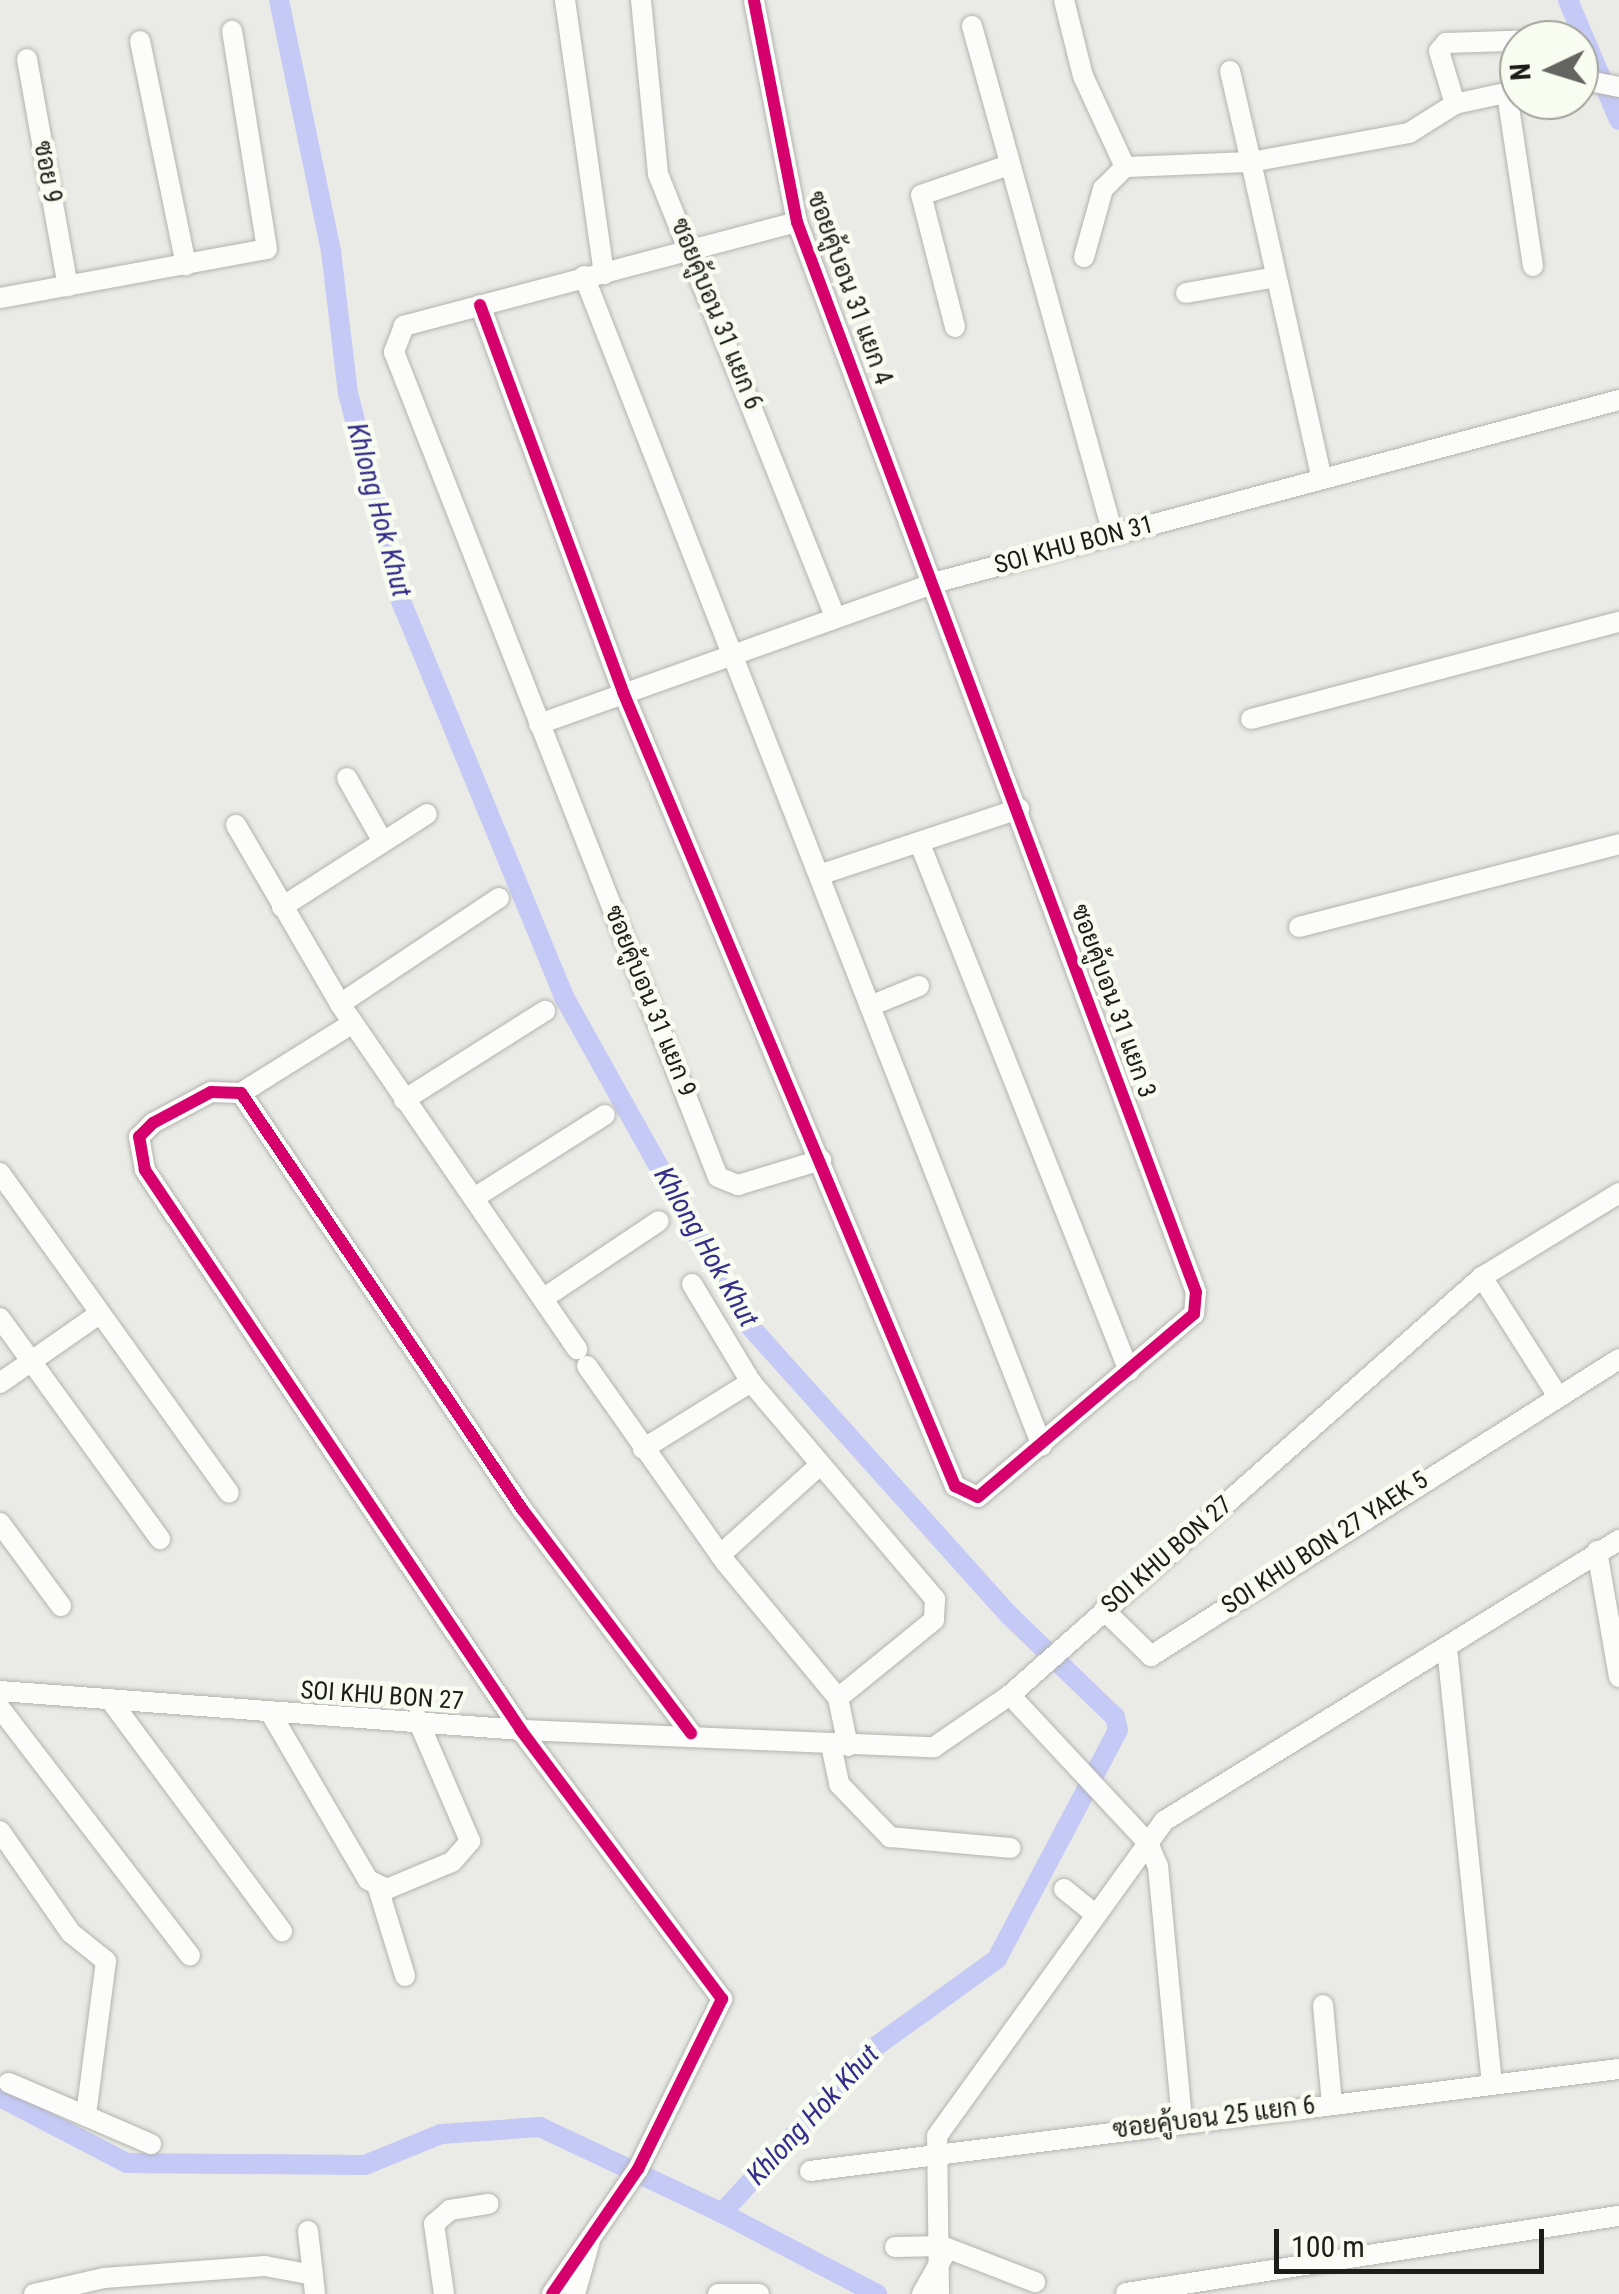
<!DOCTYPE html>
<html>
<head>
<meta charset="utf-8">
<style>
  body { margin:0 }
  #map { position:relative; width:1619px; height:2294px; overflow:hidden; background:#eaebe6; font-family:"Roboto Condensed",Sarabun,sans-serif }
  div>[style] { position:absolute }
  [style*='--x'] { left:calc(var(--x)*1px); top:calc(var(--y)*1px); width:calc(var(--w)*1px); rotate:calc(var(--a)*1deg) }
  .canal>* { height:20px; margin:-10px; padding:0 10px; transform-origin:10px; border-radius:10px; background:#c4c9f6 }
  .roads { filter:drop-shadow(0 0 2px #b2b3b0) drop-shadow(0 0 2px #b2b3b0) }
  .street>* { height:20px; margin:-10px; padding:0 10px; transform-origin:10px; border-radius:10px; background:#fcfcfb }
  .cycleway>* { height:12px; margin:-6px; padding:0 6px; transform-origin:6px; border-radius:6px; background:#d6006c }
  span { translate:-50% -50%; white-space:nowrap; text-align:center; line-height:1.15; -webkit-text-stroke:9px #f9fcf0; paint-order:stroke }
  .street-label { font-size:25px; color:#1c1d19 }
  .water-label { font-size:28px; color:#322e89; font-style:italic }
  .north { position:absolute; left:1499px; top:20px; width:100px; height:100px; box-sizing:border-box; background:#f9fcf0; border:2px solid #a1a39a; border-radius:50%; rotate:266deg; font-size:28px; font-weight:700; line-height:40px; text-align:center; color:#1c1d19 }
  .north::after { content:''; display:block; margin:auto; width:35px; height:45px; background:#646561; clip-path:polygon(50% 0,100% 100%,50% 72%,0 100%) }
  .scale { position:absolute; left:1274px; top:2229px; width:270px; height:45px; box-sizing:border-box; border:5px solid #1c1d19; border-top:0; padding-left:12px; font-size:30px; line-height:35px; white-space:nowrap; color:#1c1d19; -webkit-text-stroke:8px #f9fcf0; paint-order:stroke }
</style>
</head>
<body>
<div id="map">
  <div class="canal">
    <div style="--x:279;--y:0;--w:256;--a:78.3"></div>
    <div style="--x:331;--y:251;--w:143;--a:83.2"></div>
    <div style="--x:348;--y:393;--w:215;--a:75.7"></div>
    <div style="--x:401;--y:601;--w:428;--a:67.6"></div>
    <div style="--x:564;--y:997;--w:372;--a:60.8"></div>
    <div style="--x:746;--y:1322;--w:395;--a:48.1"></div>
    <div style="--x:1010;--y:1616;--w:146;--a:43.9"></div>
    <div style="--x:1115;--y:1717;--w:13;--a:77"></div>
    <div style="--x:1118;--y:1730;--w:259;--a:117.9"></div>
    <div style="--x:997;--y:1959;--w:150;--a:144.2"></div>
    <div style="--x:875;--y:2047;--w:226;--a:132.7"></div>
    <div style="--x:722;--y:2213;--w:175;--a:27.6"></div>
    <div style="--x:1568;--y:0;--w:130;--a:67"></div>
    <div style="--x:0;--y:2097;--w:143;--a:27.5"></div>
    <div style="--x:127;--y:2163;--w:238;--a:0.5"></div>
    <div style="--x:365;--y:2165;--w:82;--a:-22.2"></div>
    <div style="--x:441;--y:2134;--w:99;--a:-4"></div>
    <div style="--x:540;--y:2127;--w:201;--a:25.3"></div>
  </div>
  <div class="roads">
    <div class="street">
      <div style="--x:565;--y:0;--w:277;--a:81.9"></div>
      <div style="--x:641;--y:0;--w:175;--a:84.4"></div>
      <div style="--x:658;--y:174;--w:478;--a:68.2"></div>
      <div style="--x:1064;--y:0;--w:78;--a:76"></div>
      <div style="--x:1083;--y:76;--w:100;--a:65.2"></div>
      <div style="--x:1125;--y:167;--w:126;--a:-2.3"></div>
      <div style="--x:1251;--y:162;--w:321;--a:77.4"></div>
      <div style="--x:972;--y:26;--w:527;--a:74.49"></div>
      <div style="--x:140;--y:41;--w:229;--a:78.4"></div>
      <div style="--x:27;--y:59;--w:231;--a:79.8"></div>
      <div style="--x:1230;--y:71;--w:93;--a:77"></div>
      <div style="--x:1251;--y:162;--w:161;--a:-10.4"></div>
      <div style="--x:1409;--y:133;--w:54;--a:-32.2"></div>
      <div style="--x:1579;--y:79;--w:41;--a:11.3"></div>
      <div style="--x:1519;--y:90;--w:66;--a:167.7"></div>
      <div style="--x:1455;--y:104;--w:55;--a:-106.8"></div>
      <div style="--x:1439;--y:51;--w:11;--a:-49"></div>
      <div style="--x:1446;--y:43;--w:92;--a:-1.9"></div>
      <div style="--x:1507;--y:94;--w:174;--a:81.4"></div>
      <div style="--x:797;--y:222;--w:407;--a:165.2"></div>
      <div style="--x:404;--y:326;--w:28;--a:111"></div>
      <div style="--x:394;--y:352;--w:886;--a:68.56"></div>
      <div style="--x:718;--y:1177;--w:22;--a:22"></div>
      <div style="--x:738;--y:1185;--w:87;--a:-16.8"></div>
      <div style="--x:1084;--y:257;--w:71;--a:-74.4"></div>
      <div style="--x:1103;--y:189;--w:31;--a:-45"></div>
      <div style="--x:584;--y:276;--w:1256;--a:68.62"></div>
      <div style="--x:1186;--y:293;--w:91;--a:-10.1"></div>
      <div style="--x:0;--y:298;--w:271;--a:-10.4"></div>
      <div style="--x:267;--y:249;--w:221;--a:-99.1"></div>
      <div style="--x:480;--y:305;--w:413;--a:69.7"></div>
      <div style="--x:623;--y:692;--w:861;--a:67.31"></div>
      <div style="--x:955;--y:1486;--w:25;--a:26"></div>
      <div style="--x:978;--y:1497;--w:283;--a:-40.3"></div>
      <div style="--x:1194;--y:1314;--w:22;--a:-85"></div>
      <div style="--x:1196;--y:1292;--w:1142;--a:-110.45"></div>
      <div style="--x:797;--y:222;--w:226;--a:-101"></div>
      <div style="--x:955;--y:327;--w:136;--a:-104.4"></div>
      <div style="--x:921;--y:195;--w:90;--a:-18.8"></div>
      <div style="--x:1251;--y:719;--w:381;--a:-14.8"></div>
      <div style="--x:539;--y:724;--w:423;--a:-19.6"></div>
      <div style="--x:937;--y:582;--w:706;--a:-14.94"></div>
      <div style="--x:347;--y:778;--w:73;--a:60.6"></div>
      <div style="--x:236;--y:825;--w:207;--a:59.8"></div>
      <div style="--x:340;--y:1004;--w:419;--a:55.5"></div>
      <div style="--x:920;--y:844;--w:567;--a:68.37"></div>
      <div style="--x:819;--y:875;--w:211;--a:-18.3"></div>
      <div style="--x:282;--y:907;--w:172;--a:-32.7"></div>
      <div style="--x:1299;--y:927;--w:331;--a:-14.5"></div>
      <div style="--x:340;--y:1004;--w:191;--a:-33.7"></div>
      <div style="--x:870;--y:1006;--w:53;--a:-22.2"></div>
      <div style="--x:241;--y:1093;--w:132;--a:-32"></div>
      <div style="--x:404;--y:1100;--w:167;--a:-32.3"></div>
      <div style="--x:0;--y:1173;--w:393;--a:54.4"></div>
      <div style="--x:474;--y:1198;--w:155;--a:-32.4"></div>
      <div style="--x:1482;--y:1277;--w:138;--a:57.5"></div>
      <div style="--x:692;--y:1284;--w:114;--a:59"></div>
      <div style="--x:751;--y:1382;--w:285;--a:49.7"></div>
      <div style="--x:935;--y:1599;--w:21;--a:93"></div>
      <div style="--x:934;--y:1620;--w:124;--a:140.9"></div>
      <div style="--x:544;--y:1298;--w:138;--a:-33.8"></div>
      <div style="--x:0;--y:1318;--w:273;--a:54.1"></div>
      <div style="--x:587;--y:1366;--w:241;--a:54.8"></div>
      <div style="--x:726;--y:1563;--w:175;--a:50.3"></div>
      <div style="--x:838;--y:1698;--w:49;--a:78.2"></div>
      <div style="--x:0;--y:1383;--w:119;--a:-34.8"></div>
      <div style="--x:643;--y:1449;--w:127;--a:-31.8"></div>
      <div style="--x:0;--y:1523;--w:103;--a:53.7"></div>
      <div style="--x:1597;--y:1551;--w:128;--a:80.1"></div>
      <div style="--x:720;--y:1555;--w:135;--a:-42"></div>
      <div style="--x:1104;--y:1610;--w:66;--a:44.4"></div>
      <div style="--x:1151;--y:1656;--w:554;--a:-32.4"></div>
      <div style="--x:1447;--y:1648;--w:437;--a:84.1"></div>
      <div style="--x:0;--y:1691;--w:522;--a:4.28"></div>
      <div style="--x:521;--y:1730;--w:413;--a:2.4"></div>
      <div style="--x:934;--y:1747;--w:92;--a:-34.4"></div>
      <div style="--x:1010;--y:1695;--w:630;--a:-41.53"></div>
      <div style="--x:1482;--y:1277;--w:161;--a:-31.5"></div>
      <div style="--x:1010;--y:1695;--w:202;--a:47"></div>
      <div style="--x:1148;--y:1843;--w:25;--a:67"></div>
      <div style="--x:1158;--y:1866;--w:256;--a:84.6"></div>
      <div style="--x:111;--y:1701;--w:287;--a:53.4"></div>
      <div style="--x:0;--y:1708;--w:312;--a:52.5"></div>
      <div style="--x:270;--y:1712;--w:194;--a:59.7"></div>
      <div style="--x:368;--y:1880;--w:21;--a:25"></div>
      <div style="--x:387;--y:1889;--w:70;--a:-22.6"></div>
      <div style="--x:452;--y:1862;--w:28;--a:-49"></div>
      <div style="--x:470;--y:1841;--w:134;--a:-113.3"></div>
      <div style="--x:831;--y:1745;--w:40;--a:78"></div>
      <div style="--x:839;--y:1784;--w:74;--a:46.1"></div>
      <div style="--x:890;--y:1837;--w:121;--a:5.2"></div>
      <div style="--x:0;--y:1831;--w:124;--a:55.2"></div>
      <div style="--x:71;--y:1933;--w:45;--a:38.7"></div>
      <div style="--x:106;--y:1961;--w:156;--a:97.4"></div>
      <div style="--x:86;--y:2116;--w:84;--a:-156.8"></div>
      <div style="--x:378;--y:1888;--w:92;--a:72.9"></div>
      <div style="--x:1064;--y:1889;--w:38;--a:39"></div>
      <div style="--x:1323;--y:2005;--w:99;--a:84.8"></div>
      <div style="--x:86;--y:2116;--w:71;--a:23.3"></div>
      <div style="--x:810;--y:2171;--w:815;--a:-7.19"></div>
      <div style="--x:308;--y:2231;--w:44;--a:83.5"></div>
      <div style="--x:895;--y:2247;--w:47;--a:-1.2"></div>
      <div style="--x:942;--y:2246;--w:100;--a:21.2"></div>
      <div style="--x:1126;--y:2293;--w:499;--a:-8.9"></div>
      <div style="--x:34;--y:2294;--w:72;--a:-12.9"></div>
      <div style="--x:104;--y:2278;--w:161;--a:-4.3"></div>
      <div style="--x:265;--y:2266;--w:49;--a:10.6"></div>
      <div style="--x:313;--y:2275;--w:19;--a:84"></div>
      <div style="--x:444;--y:2294;--w:71;--a:-98.1"></div>
      <div style="--x:434;--y:2224;--w:21;--a:-41"></div>
      <div style="--x:450;--y:2210;--w:39;--a:-9"></div>
      <div style="--x:552;--y:2294;--w:152;--a:-55.5"></div>
      <div style="--x:638;--y:2169;--w:190;--a:-63.7"></div>
      <div style="--x:722;--y:1999;--w:336;--a:-126.8"></div>
      <div style="--x:521;--y:1730;--w:675;--a:-123.88"></div>
      <div style="--x:145;--y:1170;--w:34;--a:-100"></div>
      <div style="--x:139;--y:1137;--w:20;--a:-45"></div>
      <div style="--x:153;--y:1123;--w:66;--a:-28.1"></div>
      <div style="--x:211;--y:1092;--w:30;--a:2"></div>
      <div style="--x:241;--y:1093;--w:502;--a:55.96"></div>
      <div style="--x:522;--y:1509;--w:281;--a:53"></div>
      <div style="--x:575;--y:2294;--w:55;--a:-74.2"></div>
      <div style="--x:718;--y:2294;--w:41;--a:0"></div>
      <div style="--x:922;--y:2294;--w:45;--a:-60.6"></div>
      <div style="--x:939;--y:2294;--w:158;--a:-90.7"></div>
      <div style="--x:937;--y:2136;--w:388;--a:-54.2"></div>
      <div style="--x:1164;--y:1821;--w:535;--a:-31.7"></div>
    </div>
  </div>
  <div class="cycleway">
    <div style="--x:480;--y:305;--w:413;--a:69.7"></div>
    <div style="--x:623;--y:692;--w:861;--a:67.31"></div>
    <div style="--x:955;--y:1486;--w:25;--a:26"></div>
    <div style="--x:978;--y:1497;--w:283;--a:-40.3"></div>
    <div style="--x:1194;--y:1314;--w:22;--a:-85"></div>
    <div style="--x:1196;--y:1292;--w:1142;--a:-110.45"></div>
    <div style="--x:797;--y:222;--w:226;--a:-101"></div>
    <div style="--x:552;--y:2294;--w:152;--a:-55.5"></div>
    <div style="--x:638;--y:2169;--w:190;--a:-63.7"></div>
    <div style="--x:722;--y:1999;--w:336;--a:-126.8"></div>
    <div style="--x:521;--y:1730;--w:675;--a:-123.88"></div>
    <div style="--x:145;--y:1170;--w:34;--a:-100"></div>
    <div style="--x:139;--y:1137;--w:20;--a:-45"></div>
    <div style="--x:153;--y:1123;--w:66;--a:-28.1"></div>
    <div style="--x:211;--y:1092;--w:30;--a:2"></div>
    <div style="--x:241;--y:1093;--w:502;--a:55.96"></div>
    <div style="--x:522;--y:1509;--w:281;--a:53"></div>
  </div>
  <div class="street-label">
    <span style="left:47px;top:172px;rotate:80deg">ซอย 9</span>
    <span style="left:849px;top:288px;rotate:70deg">ซอยคู้บอน 31 แยก 4</span>
    <span style="left:716px;top:314px;rotate:68deg">ซอยคู้บอน 31 แยก 6</span>
    <span style="left:1074px;top:545px;rotate:-15deg">SOI KHU BON 31</span>
    <span style="left:650px;top:1001px;rotate:68deg">ซอยคู้บอน 31 แยก 9</span>
    <span style="left:1113px;top:1001px;rotate:70deg">ซอยคู้บอน 31 แยก 3</span>
    <span style="left:1325px;top:1543px;rotate:-33deg">SOI KHU BON 27 YAEK 5</span>
    <span style="left:1167px;top:1555px;rotate:-41deg">SOI KHU BON 27</span>
    <span style="left:382px;top:1696px;rotate:4deg">SOI KHU BON 27</span>
    <span style="left:1214px;top:2118px;rotate:-7deg">ซอยคู้บอน 25 แยก 6</span>
  </div>
  <div class="water-label">
    <span style="left:379px;top:510px;rotate:75deg">Khlong Hok Khut</span>
    <span style="left:706px;top:1247px;rotate:60deg">Khlong Hok Khut</span>
    <span style="left:813px;top:2115px;rotate:-47deg">Khlong Hok Khut</span>
  </div>
  <div class="north">N</div>
  <div class="scale">100 m</div>
</div>
</body>
</html>
